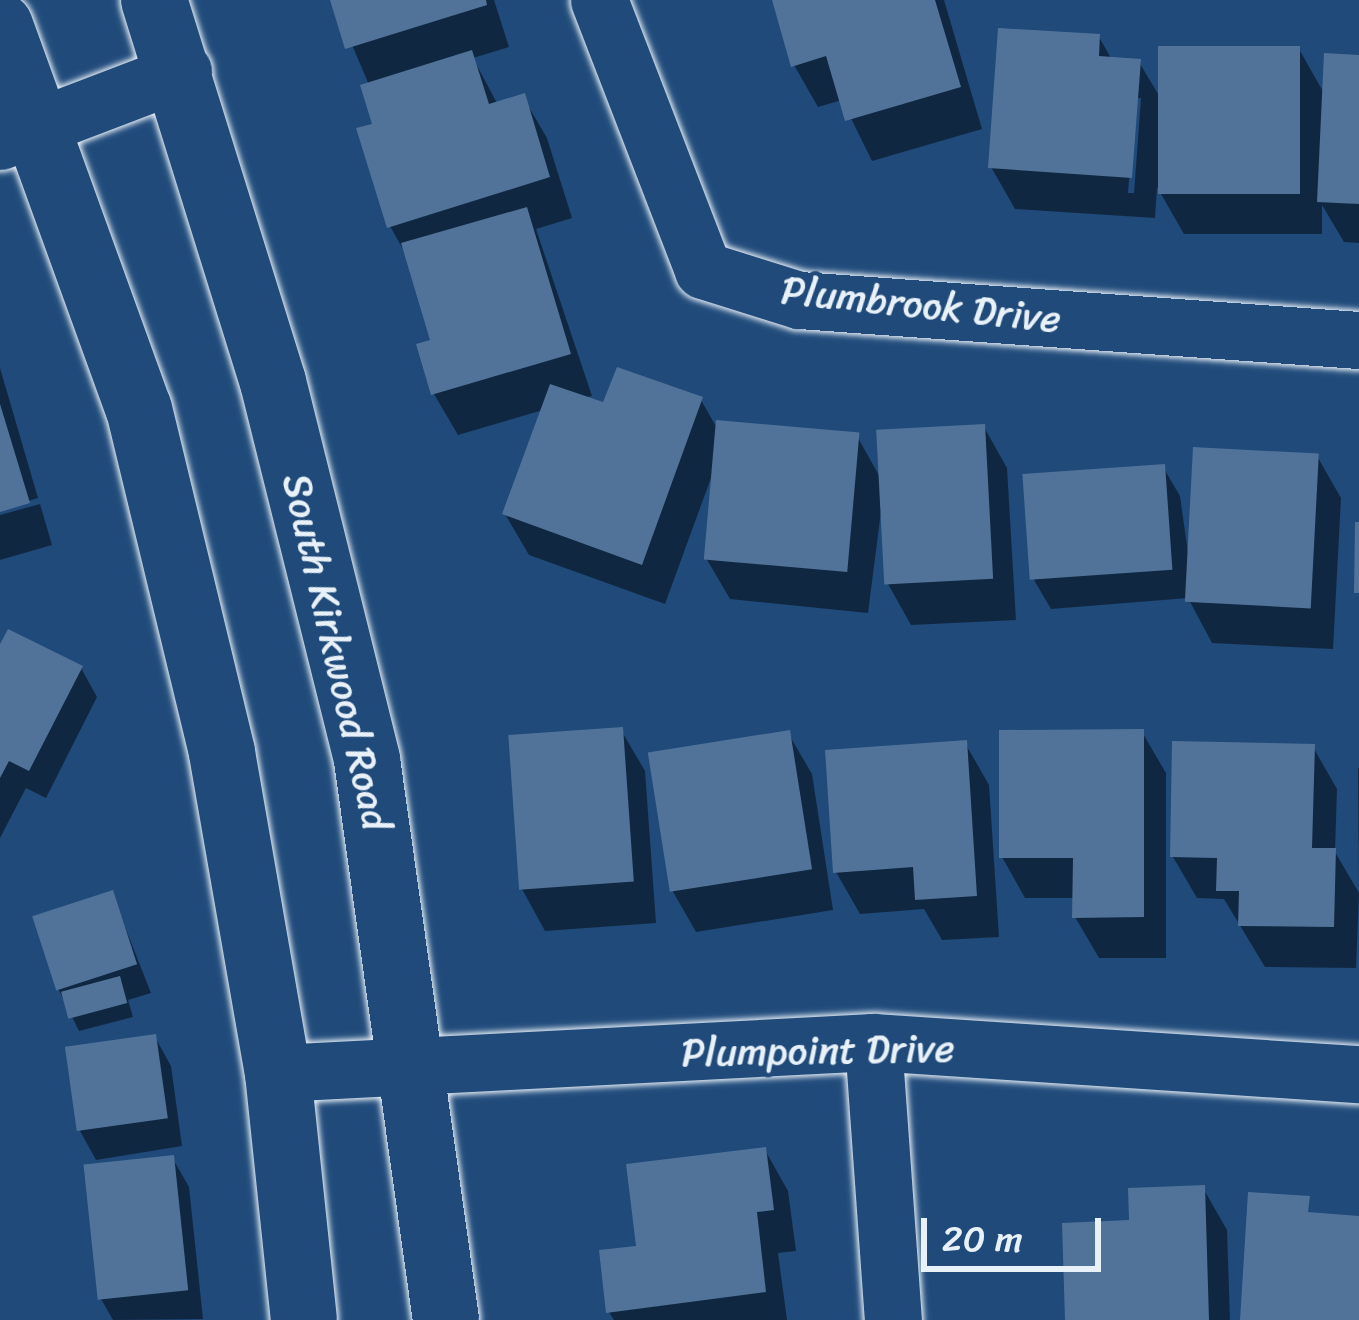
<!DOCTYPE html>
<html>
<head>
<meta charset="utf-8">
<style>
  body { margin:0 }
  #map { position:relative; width:1359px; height:1320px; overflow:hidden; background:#1f4a7a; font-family:Sriracha,sans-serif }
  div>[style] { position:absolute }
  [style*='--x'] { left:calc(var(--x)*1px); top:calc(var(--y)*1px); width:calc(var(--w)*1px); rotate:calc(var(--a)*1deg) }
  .shadow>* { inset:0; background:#0007 }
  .building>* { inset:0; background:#517399; transform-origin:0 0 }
  .roads { filter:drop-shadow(0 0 3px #e8f1f8) drop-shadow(0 0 3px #e8f1f8) }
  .minor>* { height:57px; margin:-28.5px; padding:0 28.5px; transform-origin:28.5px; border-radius:28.5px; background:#1f4a7a }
  .secondary>* { height:66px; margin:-33px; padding:0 33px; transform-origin:33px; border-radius:33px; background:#1f4a7a }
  span { translate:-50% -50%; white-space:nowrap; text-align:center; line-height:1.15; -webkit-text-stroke:9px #1f4a7a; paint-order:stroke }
  .street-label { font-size:39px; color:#e8f1f8 }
  .scale { position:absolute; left:921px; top:1218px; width:180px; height:54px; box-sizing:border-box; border:6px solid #e8f1f8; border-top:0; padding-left:15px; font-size:36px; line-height:42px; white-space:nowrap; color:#e8f1f8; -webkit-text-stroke:9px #1f4a7a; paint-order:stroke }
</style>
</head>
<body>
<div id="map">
  <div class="shadow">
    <div style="clip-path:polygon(333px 0,494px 0,509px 47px,473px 58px,498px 105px,523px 97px,547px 138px,572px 218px,536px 229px,592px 396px,583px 398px,605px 406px,701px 400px,718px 430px,857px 436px,881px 479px,984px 427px,1007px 468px,1016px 620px,911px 625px,888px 584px,883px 496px,868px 613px,730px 599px,706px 558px,711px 478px,665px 604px,529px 555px,505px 514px,543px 410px,458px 435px,434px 394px,434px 342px,409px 260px,390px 226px,369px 85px)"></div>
    <div style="clip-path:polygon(775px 0,944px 0,982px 129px,872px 161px,842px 100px,818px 107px,794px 65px)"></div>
    <div style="clip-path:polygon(evenodd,1099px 37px,1112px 60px,1139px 62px,1161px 99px,1299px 49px,1325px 95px,1359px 58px,1359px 243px,1344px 242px,1322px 205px,1322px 234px,1184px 234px,1157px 187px,1155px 218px,1015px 209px,991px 167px,1099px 37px,1135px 98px,1141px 98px,1134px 193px,1128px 193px,1135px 98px)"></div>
    <div style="clip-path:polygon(0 368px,38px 498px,0 509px)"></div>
    <div style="clip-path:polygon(1317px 456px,1341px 498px,1333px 649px,1212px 643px,1188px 598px,1051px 609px,1034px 580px,1163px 467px,1180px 496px,1190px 567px)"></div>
    <div style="clip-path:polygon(40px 504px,52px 545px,0 560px,0 515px)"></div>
    <div style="clip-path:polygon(0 651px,81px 668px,97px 697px,46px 798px,26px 788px,0 838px)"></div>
    <div style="clip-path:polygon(621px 730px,645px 771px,656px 923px,545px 931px,522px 889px)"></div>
    <div style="clip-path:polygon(1142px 732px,1166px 773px,1166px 958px,1099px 958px,1075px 917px,1075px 898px,1025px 898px,1002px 857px)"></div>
    <div style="clip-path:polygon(788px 733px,812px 774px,833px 910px,696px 932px,672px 890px)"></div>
    <div style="clip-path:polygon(965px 743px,989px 785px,999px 937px,942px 940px,924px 909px,860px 914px,836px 872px)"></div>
    <div style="clip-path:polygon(1313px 747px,1337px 789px,1335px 852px,1359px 893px,1356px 968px,1265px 967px,1224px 899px,1197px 898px,1173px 857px)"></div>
    <div style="clip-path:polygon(1358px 768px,1359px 768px,1359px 883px)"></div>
    <div style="clip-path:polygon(112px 894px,151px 993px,128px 1000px,133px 1017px,79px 1031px,58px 988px)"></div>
    <div style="clip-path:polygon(155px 1037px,171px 1066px,182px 1146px,96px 1160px,80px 1131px)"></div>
    <div style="clip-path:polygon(765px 1150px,788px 1191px,796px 1251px,778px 1253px,787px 1320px,614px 1320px,609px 1312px,639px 1248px)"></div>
    <div style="clip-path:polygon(173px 1159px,189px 1187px,203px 1319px,113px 1320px,101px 1299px)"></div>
    <div style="clip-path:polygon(1203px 1188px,1227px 1230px,1230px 1320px,1068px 1320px,1132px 1223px)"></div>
  </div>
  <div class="building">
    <div style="clip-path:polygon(330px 0,486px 0,487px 5px,345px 49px)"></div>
    <div style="clip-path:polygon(772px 0,935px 0,961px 87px,845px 121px,826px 56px,791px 67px)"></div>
    <div style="clip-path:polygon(998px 28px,1100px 34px,1099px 56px,1141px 59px,1132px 178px,988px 168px)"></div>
    <div style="left:1158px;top:46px;width:142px;height:148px"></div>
    <div style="clip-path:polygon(472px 50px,489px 104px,525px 93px,550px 177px,387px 228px,356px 128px,372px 124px,360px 85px)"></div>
    <div style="clip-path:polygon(1324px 53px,1359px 55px,1359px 204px,1317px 202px)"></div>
    <div style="clip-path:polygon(527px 207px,571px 354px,431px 395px,416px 344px,430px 340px,401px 243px)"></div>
    <div style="clip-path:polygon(617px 367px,703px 397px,642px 565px,502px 514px,550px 384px,603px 402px)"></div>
    <div style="clip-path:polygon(0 404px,30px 503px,0 512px)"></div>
    <div style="left:716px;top:420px;width:144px;height:140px;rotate:5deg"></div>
    <div style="left:985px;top:424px;width:155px;height:109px;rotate:87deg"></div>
    <div style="left:1193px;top:447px;width:126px;height:155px;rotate:3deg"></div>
    <div style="left:1165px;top:464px;width:106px;height:143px;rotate:86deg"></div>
    <div style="clip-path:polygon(1355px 522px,1359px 522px,1359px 593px,1354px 593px)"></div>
    <div style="clip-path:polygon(8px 629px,83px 666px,29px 771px,9px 761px,0 778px,0 644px)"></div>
    <div style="left:623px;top:727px;width:155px;height:115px;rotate:86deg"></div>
    <div style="clip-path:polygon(1144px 729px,1144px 917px,1072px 918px,1073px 858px,999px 858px,999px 730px)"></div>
    <div style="left:790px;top:730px;width:141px;height:144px;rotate:81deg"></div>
    <div style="clip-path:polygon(967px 740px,977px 896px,915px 900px,913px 867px,833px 873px,825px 750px)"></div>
    <div style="clip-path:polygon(1172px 741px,1315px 744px,1312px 848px,1336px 848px,1334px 927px,1238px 926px,1239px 891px,1216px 891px,1217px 858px,1170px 857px)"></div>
    <div style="left:113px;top:890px;width:78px;height:85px;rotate:72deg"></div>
    <div style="left:120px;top:976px;width:28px;height:61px;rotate:75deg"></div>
    <div style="left:156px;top:1034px;width:85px;height:92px;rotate:82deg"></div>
    <div style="clip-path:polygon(766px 1147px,774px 1210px,757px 1212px,766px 1292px,606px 1313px,599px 1250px,636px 1246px,626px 1164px)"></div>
    <div style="left:174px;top:1155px;width:136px;height:91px;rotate:84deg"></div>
    <div style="clip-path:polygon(1205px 1185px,1209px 1320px,1065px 1320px,1062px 1223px,1129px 1220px,1128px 1188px)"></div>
    <div style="clip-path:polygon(1248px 1192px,1310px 1196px,1308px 1212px,1359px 1216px,1359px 1320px,1240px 1320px)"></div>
  </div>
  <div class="roads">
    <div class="minor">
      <div style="--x:599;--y:0;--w:289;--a:68.9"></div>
      <div style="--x:703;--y:270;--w:101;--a:17.4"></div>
      <div style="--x:799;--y:300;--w:561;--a:4.09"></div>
      <div style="--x:0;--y:141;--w:196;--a:-20.9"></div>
      <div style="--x:873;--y:1042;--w:279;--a:85.9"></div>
      <div style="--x:278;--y:1073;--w:596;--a:-2.98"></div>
      <div style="--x:873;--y:1042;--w:487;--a:3.8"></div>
    </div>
    <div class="secondary">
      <div style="--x:154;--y:0;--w:400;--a:72.7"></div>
      <div style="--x:273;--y:382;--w:390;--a:76"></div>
      <div style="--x:367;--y:760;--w:566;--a:81.97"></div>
      <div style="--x:0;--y:26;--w:407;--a:70.1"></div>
      <div style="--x:139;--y:409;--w:354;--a:76.4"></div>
      <div style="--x:222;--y:753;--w:325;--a:80.1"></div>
      <div style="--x:278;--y:1073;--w:248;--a:84"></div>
    </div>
  </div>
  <div class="street-label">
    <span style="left:921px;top:305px;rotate:6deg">Plumbrook Drive</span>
    <span style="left:336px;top:652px;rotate:77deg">South Kirkwood Road</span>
    <span style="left:818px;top:1051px;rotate:-1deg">Plumpoint Drive</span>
  </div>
  <div class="scale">20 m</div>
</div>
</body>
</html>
